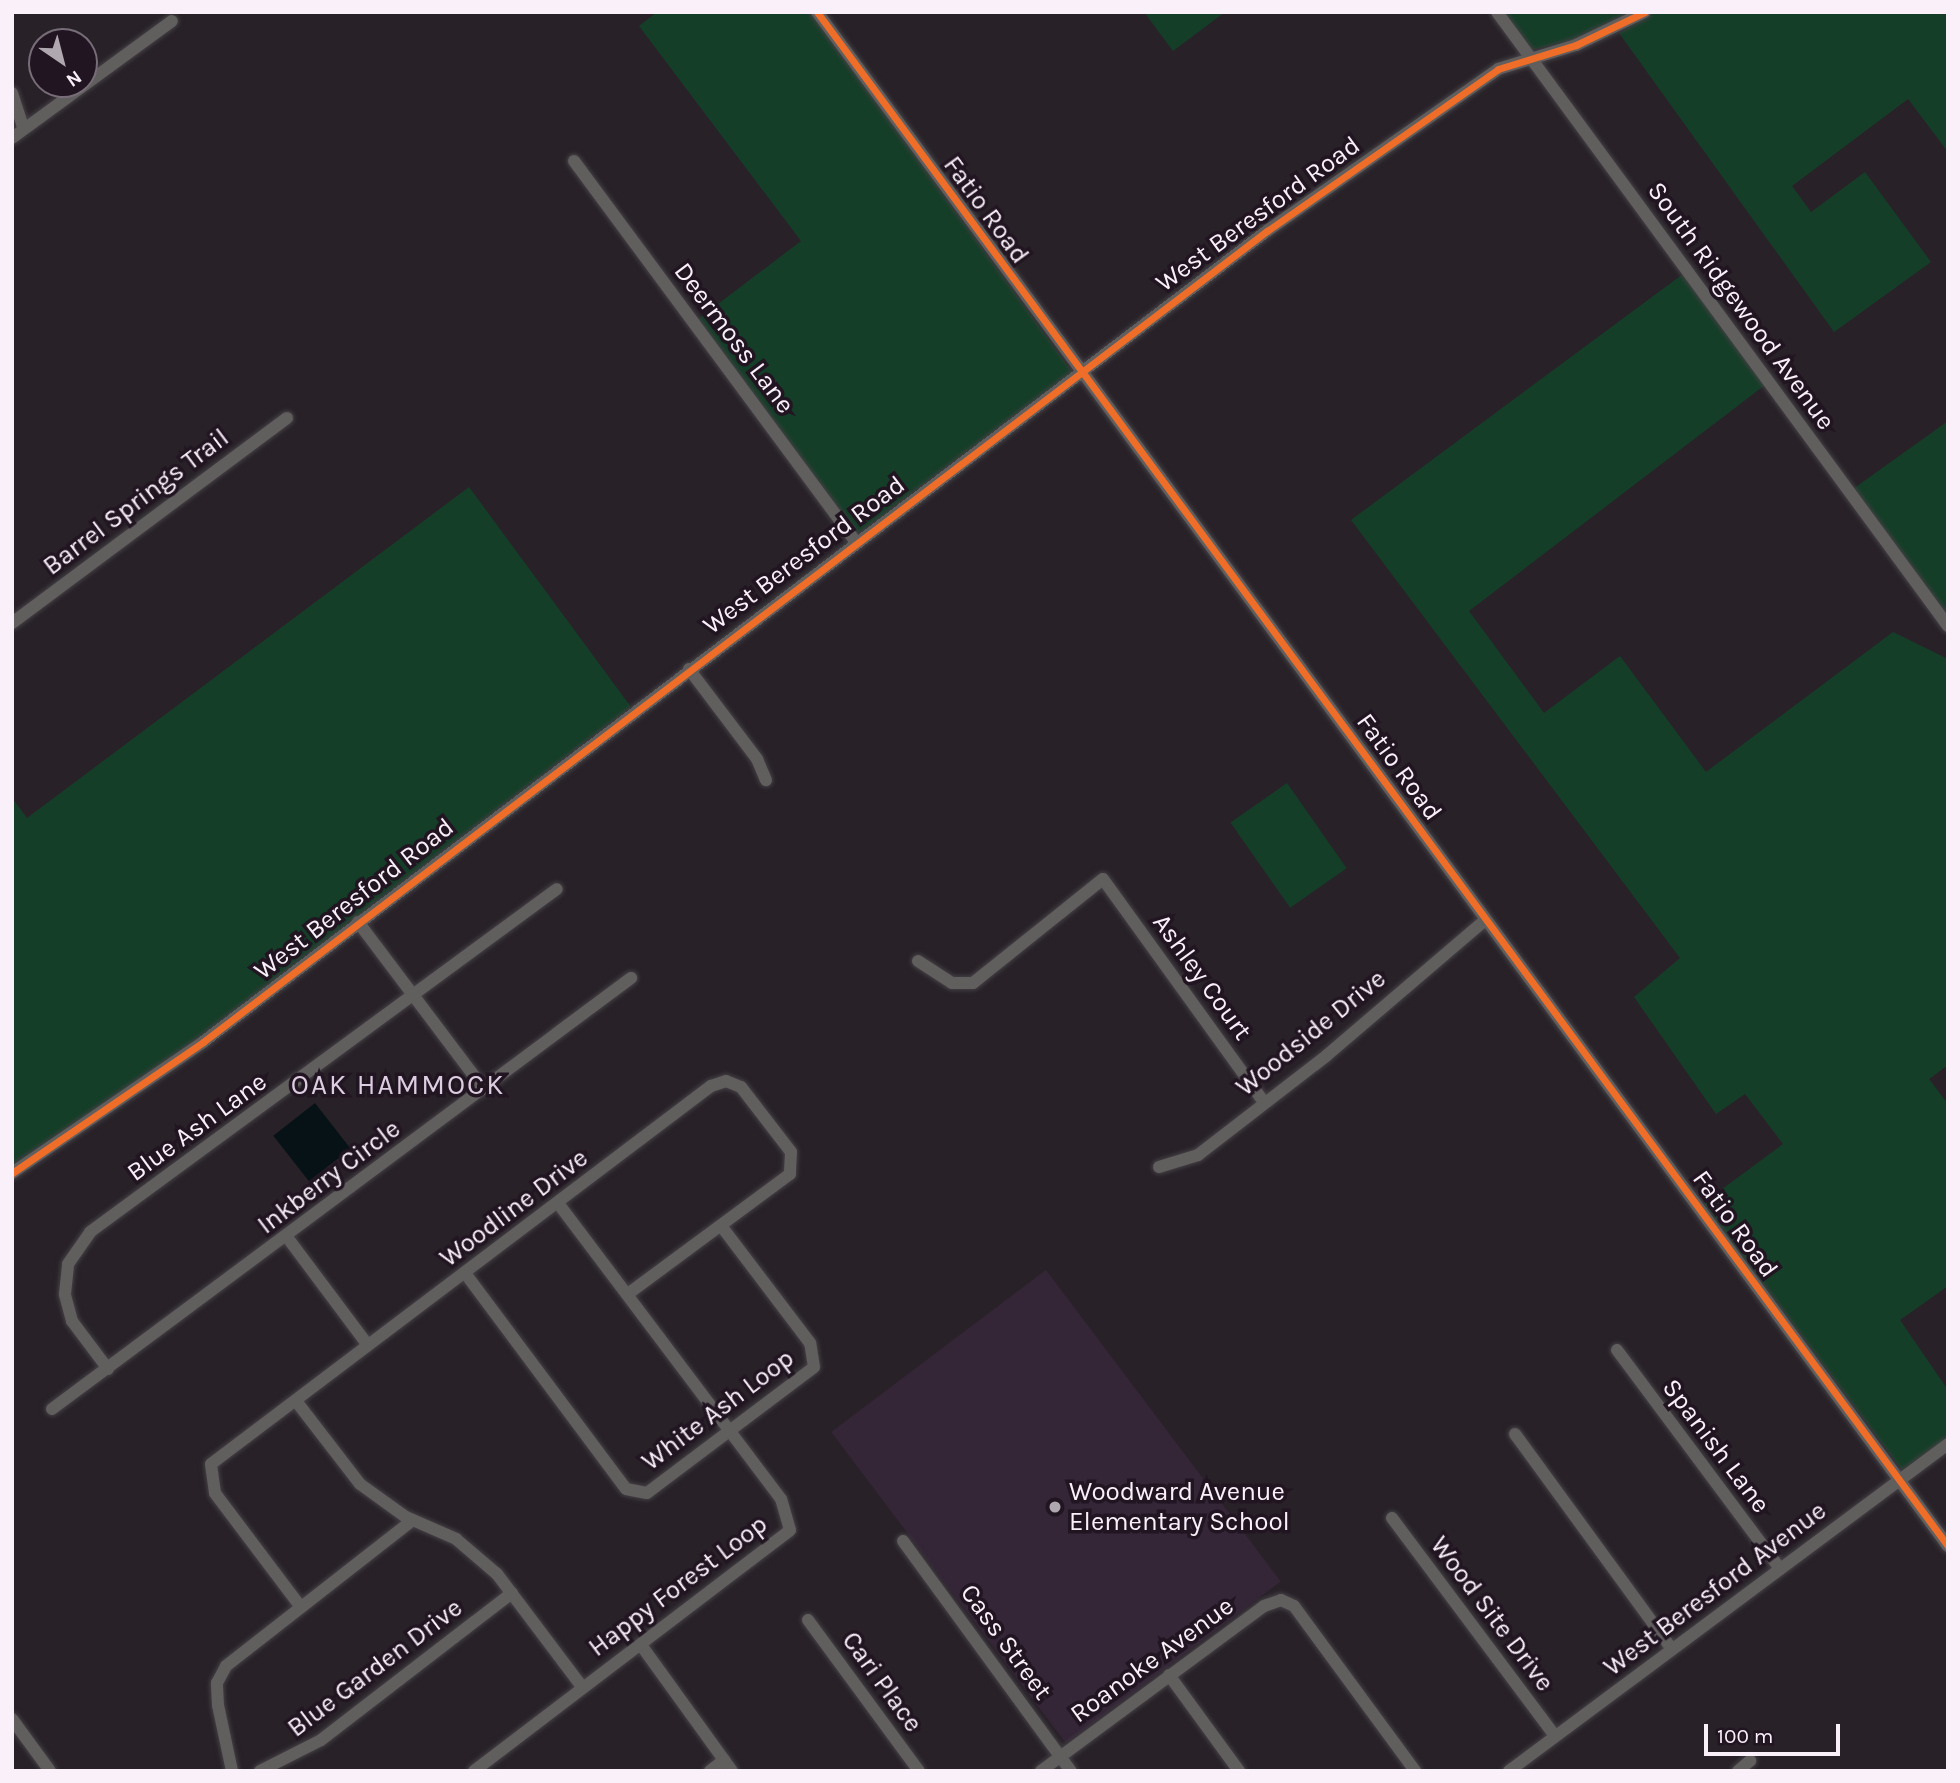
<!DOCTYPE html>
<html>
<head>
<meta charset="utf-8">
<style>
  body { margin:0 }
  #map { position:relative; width:1960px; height:1783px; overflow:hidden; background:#282228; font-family:Karla,sans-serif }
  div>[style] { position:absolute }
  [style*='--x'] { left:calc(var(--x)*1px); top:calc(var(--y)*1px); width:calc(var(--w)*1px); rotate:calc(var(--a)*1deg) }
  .built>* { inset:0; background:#342537; transform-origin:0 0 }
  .green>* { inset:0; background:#153e28; transform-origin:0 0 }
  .water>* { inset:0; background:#071217; transform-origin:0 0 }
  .roads { filter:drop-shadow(0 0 2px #444045) drop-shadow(0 0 2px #444045) }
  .minor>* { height:12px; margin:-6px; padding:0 6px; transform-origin:6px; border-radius:6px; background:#615e5e }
  .cycleway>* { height:7px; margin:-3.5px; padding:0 3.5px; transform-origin:3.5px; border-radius:3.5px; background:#ee6e29 }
  .dots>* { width:19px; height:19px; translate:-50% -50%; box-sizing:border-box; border:4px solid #211522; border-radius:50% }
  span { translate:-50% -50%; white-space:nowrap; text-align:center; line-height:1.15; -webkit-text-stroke:7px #211522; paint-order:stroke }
  .street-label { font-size:26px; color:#f9f0fa }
  .poi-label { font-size:26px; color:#f9f0fa }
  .left { translate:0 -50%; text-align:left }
  .neighbourhood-label { font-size:28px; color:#ddcde0; letter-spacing:2px }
  .frame { position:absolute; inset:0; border:14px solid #f9f0fa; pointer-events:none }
  .north { position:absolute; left:28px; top:28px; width:70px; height:70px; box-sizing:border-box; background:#211522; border:2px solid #776d78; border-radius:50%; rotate:145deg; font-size:19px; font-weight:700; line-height:28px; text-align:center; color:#f9f0fa }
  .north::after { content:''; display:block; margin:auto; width:24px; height:32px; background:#b0a8b0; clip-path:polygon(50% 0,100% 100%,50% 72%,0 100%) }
  .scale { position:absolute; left:1704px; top:1724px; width:136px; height:32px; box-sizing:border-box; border:4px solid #f9f0fa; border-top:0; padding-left:9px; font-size:21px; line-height:24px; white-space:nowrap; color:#f9f0fa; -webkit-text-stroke:5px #211522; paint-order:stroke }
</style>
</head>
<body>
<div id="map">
  <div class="built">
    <div style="left:1046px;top:1270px;width:390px;height:269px;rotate:53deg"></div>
  </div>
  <div class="green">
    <div style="clip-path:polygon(657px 12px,811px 12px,1072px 372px,857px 535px,697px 320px,801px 241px,639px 26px)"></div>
    <div style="clip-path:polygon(1144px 12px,1225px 12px,1173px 51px)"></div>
    <div style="clip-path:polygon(1503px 12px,1634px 12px,1574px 40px,1531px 50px)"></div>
    <div style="clip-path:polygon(1655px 12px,1948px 12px,1948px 152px,1908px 99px,1792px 186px,1811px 212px,1865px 172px,1931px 262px,1834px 332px,1619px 33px)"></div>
    <div style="clip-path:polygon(1683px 274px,1765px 385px,1469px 611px,1544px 713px,1620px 656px,1706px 772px,1893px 632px,1948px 659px,1948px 1065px,1929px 1079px,1948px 1104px,1948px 1286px,1900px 1320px,1948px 1390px,1948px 1437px,1902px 1470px,1702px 1204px,1783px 1144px,1745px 1094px,1716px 1114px,1634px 997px,1680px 958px,1351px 520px)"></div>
    <div style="clip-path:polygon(1948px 421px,1948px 618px,1853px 489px)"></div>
    <div style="clip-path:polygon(469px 487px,631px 707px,199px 1038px,12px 1167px,12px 798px,27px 818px)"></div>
    <div style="left:1287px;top:783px;width:104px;height:69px;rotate:55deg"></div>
  </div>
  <div class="water">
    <div style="left:315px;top:1103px;width:58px;height:53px;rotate:52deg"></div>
  </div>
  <div class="roads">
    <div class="minor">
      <div style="--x:817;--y:12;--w:1906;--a:53.6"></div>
      <div style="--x:1497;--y:12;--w:762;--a:53.7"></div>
      <div style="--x:12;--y:93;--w:35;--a:72"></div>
      <div style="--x:12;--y:138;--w:198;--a:-36.2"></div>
      <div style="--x:574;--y:161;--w:474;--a:53.5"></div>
      <div style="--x:12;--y:623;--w:343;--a:-36.7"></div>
      <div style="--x:689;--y:669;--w:113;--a:52.9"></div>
      <div style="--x:757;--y:759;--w:23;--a:67"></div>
      <div style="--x:358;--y:922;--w:209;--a:53"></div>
      <div style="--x:918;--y:961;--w:40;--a:32.9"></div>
      <div style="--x:952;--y:983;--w:21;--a:0"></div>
      <div style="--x:973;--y:983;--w:166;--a:-38.7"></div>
      <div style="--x:1103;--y:879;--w:274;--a:54.2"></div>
      <div style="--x:1159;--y:1167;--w:41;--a:-17.1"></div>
      <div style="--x:1198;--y:1155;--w:162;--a:-37.7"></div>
      <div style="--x:1326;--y:1056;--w:209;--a:-40.5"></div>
      <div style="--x:12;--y:1173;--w:232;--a:-34.4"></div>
      <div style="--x:203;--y:1042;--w:1338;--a:-37.32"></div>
      <div style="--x:1267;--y:231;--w:282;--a:-35"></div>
      <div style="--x:1498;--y:69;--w:82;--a:-17.1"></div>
      <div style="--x:1576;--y:45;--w:76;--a:-25.6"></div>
      <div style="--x:287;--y:1237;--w:134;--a:53.2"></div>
      <div style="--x:465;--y:1273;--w:269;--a:53.3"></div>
      <div style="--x:626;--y:1489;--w:21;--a:11"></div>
      <div style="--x:647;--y:1493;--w:209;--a:-37"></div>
      <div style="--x:814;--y:1367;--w:24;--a:-99"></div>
      <div style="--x:810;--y:1343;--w:146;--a:-127.2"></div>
      <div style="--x:1617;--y:1350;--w:273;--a:53.3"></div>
      <div style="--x:108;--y:1369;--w:60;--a:-126.9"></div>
      <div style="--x:72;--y:1321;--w:28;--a:-105"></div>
      <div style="--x:65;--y:1294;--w:30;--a:-84"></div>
      <div style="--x:68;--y:1264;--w:39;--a:-55"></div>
      <div style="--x:90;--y:1232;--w:579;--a:-36.3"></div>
      <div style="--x:296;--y:1401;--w:105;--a:52.4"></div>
      <div style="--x:360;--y:1484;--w:57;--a:35.7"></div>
      <div style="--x:406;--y:1517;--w:55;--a:23.7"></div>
      <div style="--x:456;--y:1539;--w:54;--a:40.5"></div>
      <div style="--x:497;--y:1574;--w:141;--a:53"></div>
      <div style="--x:52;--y:1409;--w:722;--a:-36.66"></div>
      <div style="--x:1515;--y:1434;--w:266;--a:53.9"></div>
      <div style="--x:1392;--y:1518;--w:272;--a:53.2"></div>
      <div style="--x:903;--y:1541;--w:285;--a:53.9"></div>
      <div style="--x:300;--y:1606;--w:141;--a:-127"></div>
      <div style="--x:215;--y:1493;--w:29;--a:-98"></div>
      <div style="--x:211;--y:1464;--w:627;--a:-37.09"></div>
      <div style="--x:711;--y:1086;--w:16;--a:-18"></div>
      <div style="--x:726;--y:1081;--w:16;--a:22"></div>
      <div style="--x:741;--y:1087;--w:82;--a:52.4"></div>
      <div style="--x:791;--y:1152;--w:22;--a:93"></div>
      <div style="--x:790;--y:1174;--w:202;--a:143.5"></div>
      <div style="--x:808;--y:1620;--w:187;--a:53.7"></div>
      <div style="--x:641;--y:1645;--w:155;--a:54.2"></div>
      <div style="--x:1169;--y:1675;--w:119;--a:53.9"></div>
      <div style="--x:12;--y:1719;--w:64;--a:53.8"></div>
      <div style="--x:232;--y:1771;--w:67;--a:-102"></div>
      <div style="--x:218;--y:1705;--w:22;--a:-93"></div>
      <div style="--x:217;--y:1683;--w:19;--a:-62"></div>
      <div style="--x:226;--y:1666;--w:237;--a:-38"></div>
      <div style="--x:260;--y:1771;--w:68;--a:-26.9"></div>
      <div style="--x:321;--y:1740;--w:241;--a:-37.6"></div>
      <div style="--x:474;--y:1771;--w:397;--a:-37.3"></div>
      <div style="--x:790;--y:1530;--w:32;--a:-106"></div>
      <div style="--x:781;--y:1499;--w:369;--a:-127"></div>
      <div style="--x:710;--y:1771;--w:18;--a:-38"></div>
      <div style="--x:1041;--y:1771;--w:277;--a:-36.5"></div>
      <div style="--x:1264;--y:1606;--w:18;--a:-19"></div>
      <div style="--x:1281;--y:1600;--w:14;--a:25"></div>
      <div style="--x:1294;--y:1606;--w:205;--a:53.7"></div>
      <div style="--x:1509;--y:1771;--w:547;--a:-36.68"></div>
      <div style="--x:1738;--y:1771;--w:16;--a:-40"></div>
    </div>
  </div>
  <div class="cycleway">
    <div style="--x:817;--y:12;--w:1906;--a:53.6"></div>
    <div style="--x:12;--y:1173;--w:232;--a:-34.4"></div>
    <div style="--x:203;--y:1042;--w:1338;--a:-37.32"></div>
    <div style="--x:1267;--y:231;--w:282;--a:-35"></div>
    <div style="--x:1498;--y:69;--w:82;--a:-17.1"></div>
    <div style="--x:1576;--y:45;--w:76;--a:-25.6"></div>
  </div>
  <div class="dots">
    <div style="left:1055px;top:1507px;background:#b0a8b0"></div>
  </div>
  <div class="street-label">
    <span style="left:986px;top:210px;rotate:54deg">Fatio Road</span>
    <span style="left:1258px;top:214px;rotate:-36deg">West Beresford Road</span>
    <span style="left:1741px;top:306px;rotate:54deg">South Ridgewood Avenue</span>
    <span style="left:734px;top:338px;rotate:53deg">Deermoss Lane</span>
    <span style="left:136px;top:502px;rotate:-37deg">Barrel Springs Trail</span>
    <span style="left:804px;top:555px;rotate:-37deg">West Beresford Road</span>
    <span style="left:1399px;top:767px;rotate:54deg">Fatio Road</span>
    <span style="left:354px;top:899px;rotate:-38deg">West Beresford Road</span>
    <span style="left:1202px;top:977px;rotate:54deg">Ashley Court</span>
    <span style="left:1311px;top:1033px;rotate:-39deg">Woodside Drive</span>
    <span style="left:197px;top:1127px;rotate:-36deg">Blue Ash Lane</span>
    <span style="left:329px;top:1177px;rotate:-37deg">Inkberry Circle</span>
    <span style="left:514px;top:1208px;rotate:-37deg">Woodline Drive</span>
    <span style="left:1735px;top:1224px;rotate:54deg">Fatio Road</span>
    <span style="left:718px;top:1410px;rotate:-37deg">White Ash Loop</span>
    <span style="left:1716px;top:1446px;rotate:53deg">Spanish Lane</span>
    <span style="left:678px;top:1586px;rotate:-37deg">Happy Forest Loop</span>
    <span style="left:1715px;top:1589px;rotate:-37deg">West Beresford Avenue</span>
    <span style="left:1492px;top:1614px;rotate:53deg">Wood Site Drive</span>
    <span style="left:1006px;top:1642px;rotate:54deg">Cass Street</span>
    <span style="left:1152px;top:1660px;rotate:-36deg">Roanoke Avenue</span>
    <span style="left:375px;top:1668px;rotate:-37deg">Blue Garden Drive</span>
    <span style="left:882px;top:1682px;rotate:54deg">Cari Place</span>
  </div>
  <div class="poi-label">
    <span class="left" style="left:1069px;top:1507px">Woodward Avenue<br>Elementary School</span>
  </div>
  <div class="neighbourhood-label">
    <span style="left:398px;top:1085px">OAK HAMMOCK</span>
  </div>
  <div class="frame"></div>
  <div class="north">N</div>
  <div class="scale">100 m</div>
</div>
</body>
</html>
